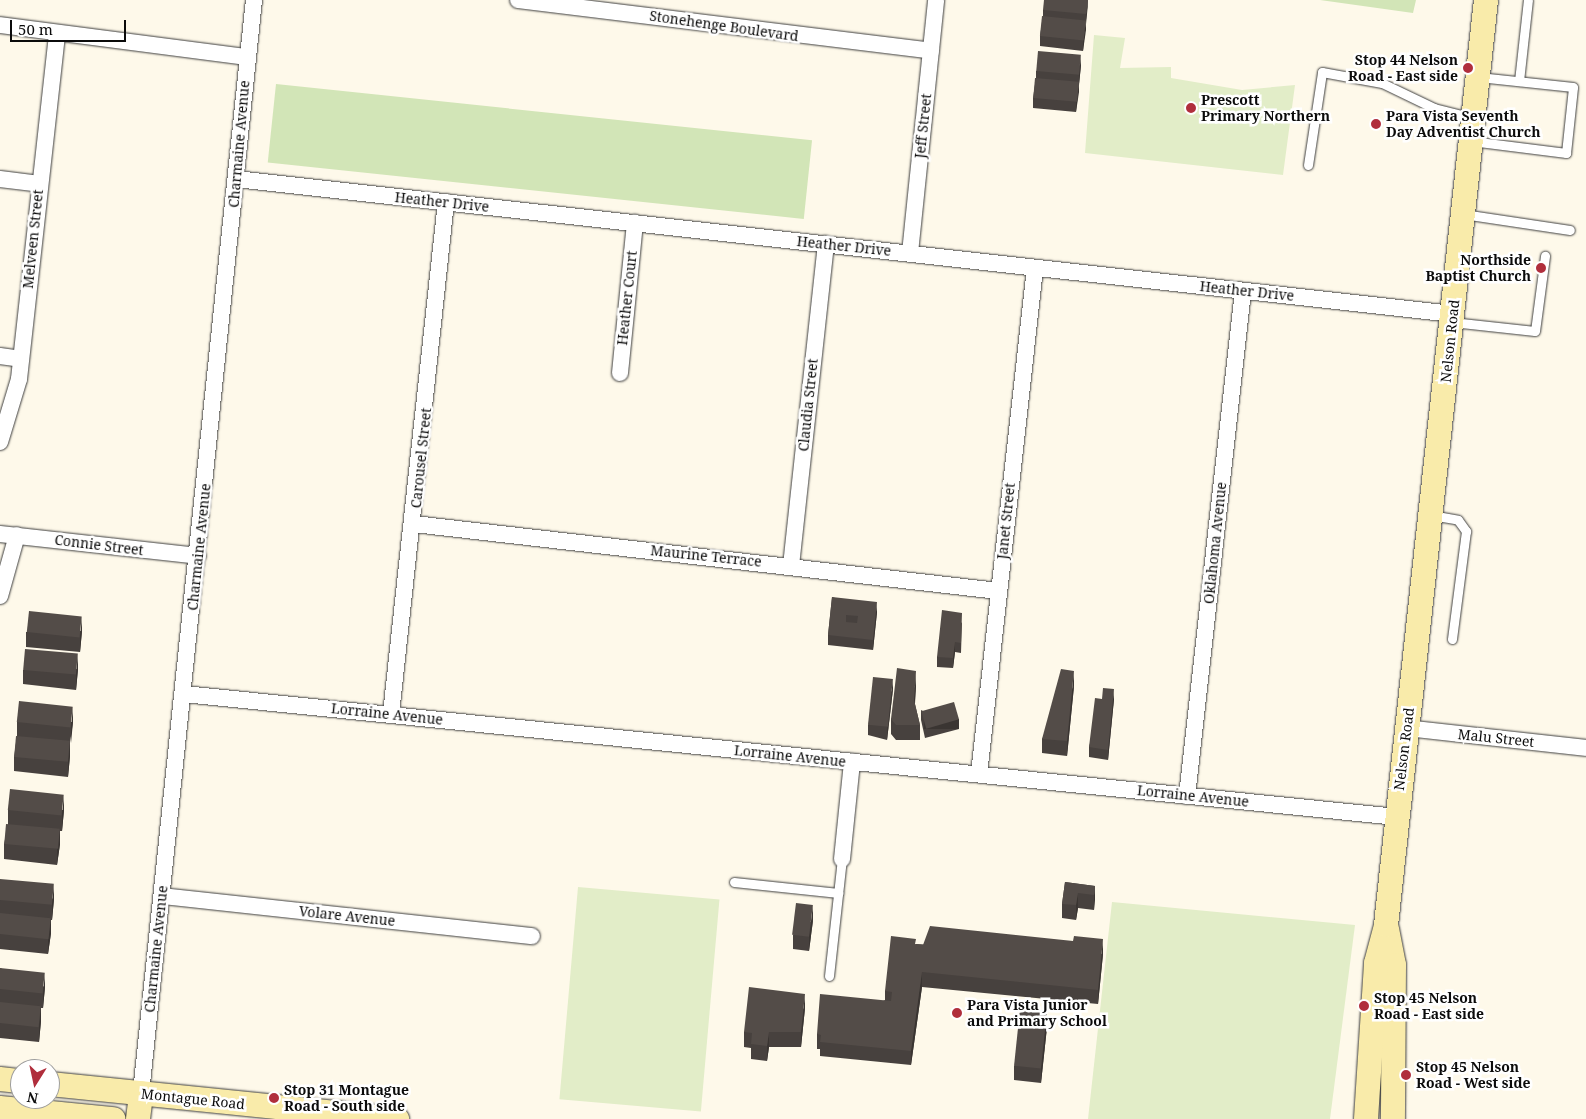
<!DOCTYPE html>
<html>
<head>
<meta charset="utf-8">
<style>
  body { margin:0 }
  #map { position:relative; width:1586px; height:1119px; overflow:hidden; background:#fef9ea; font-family:"Noto Serif",serif }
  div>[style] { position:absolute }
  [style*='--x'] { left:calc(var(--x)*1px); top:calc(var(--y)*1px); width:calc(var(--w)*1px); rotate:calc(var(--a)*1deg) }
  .green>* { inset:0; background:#d2e5b7; transform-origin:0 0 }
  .pitch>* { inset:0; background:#e2edc8; transform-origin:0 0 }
  .roads { filter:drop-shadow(0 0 1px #3e3e3e) drop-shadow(0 0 1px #3e3e3e) }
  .service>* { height:9px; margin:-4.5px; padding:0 4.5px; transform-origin:4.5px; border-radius:4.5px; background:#fff }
  .minor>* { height:16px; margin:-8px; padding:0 8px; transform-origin:8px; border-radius:8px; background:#fff }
  .secondary>* { height:24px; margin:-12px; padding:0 12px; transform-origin:12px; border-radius:12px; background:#f9ebaa }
  .wall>* { inset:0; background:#47413e }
  .shaded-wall>* { inset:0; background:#3a3532; transform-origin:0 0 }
  .building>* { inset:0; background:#534c48; transform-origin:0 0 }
  .dots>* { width:14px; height:14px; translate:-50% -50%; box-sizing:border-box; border:2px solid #fff; border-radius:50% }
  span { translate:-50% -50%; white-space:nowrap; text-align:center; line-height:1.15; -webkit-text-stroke:5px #fff; paint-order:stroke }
  .street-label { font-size:14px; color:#0b0b0b }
  .poi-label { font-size:14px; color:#0b0b0b; font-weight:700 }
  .right { translate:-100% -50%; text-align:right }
  .left { translate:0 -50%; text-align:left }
  .north { position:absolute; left:10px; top:1059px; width:50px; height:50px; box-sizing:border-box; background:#fff; border:1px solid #9d9d9d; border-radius:50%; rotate:190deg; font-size:14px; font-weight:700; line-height:20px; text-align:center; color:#0b0b0b }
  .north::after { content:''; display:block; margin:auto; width:18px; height:22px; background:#b02e3c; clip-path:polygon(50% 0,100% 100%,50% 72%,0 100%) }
  .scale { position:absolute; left:10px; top:20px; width:116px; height:22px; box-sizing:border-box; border:2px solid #0b0b0b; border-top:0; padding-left:6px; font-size:15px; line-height:18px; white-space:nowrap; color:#0b0b0b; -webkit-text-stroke:4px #fff; paint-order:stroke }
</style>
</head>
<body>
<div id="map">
  <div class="green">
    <div style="clip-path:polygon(1320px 0,1416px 0,1413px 13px)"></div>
    <div style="left:276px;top:84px;width:539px;height:79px;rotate:6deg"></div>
  </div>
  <div class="pitch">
    <div style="clip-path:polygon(1094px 35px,1125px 38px,1120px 68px,1171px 67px,1171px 78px,1242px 90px,1295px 85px,1283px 175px,1085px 153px)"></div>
    <div style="left:578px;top:887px;width:142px;height:213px;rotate:5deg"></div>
    <div style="clip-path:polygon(1112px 902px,1355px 925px,1330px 1119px,1088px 1119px)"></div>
  </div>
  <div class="roads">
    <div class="service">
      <div style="--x:1519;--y:81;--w:81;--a:-83.7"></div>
      <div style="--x:1471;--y:141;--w:96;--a:7.2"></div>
      <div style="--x:1566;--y:153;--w:66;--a:-83.9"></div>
      <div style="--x:1573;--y:87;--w:95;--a:-173.9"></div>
      <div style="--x:1308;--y:165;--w:94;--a:-81.4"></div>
      <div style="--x:1322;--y:72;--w:61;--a:10.4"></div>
      <div style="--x:1382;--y:83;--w:58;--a:25.7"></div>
      <div style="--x:1434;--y:108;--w:40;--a:14.4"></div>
      <div style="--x:1463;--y:214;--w:108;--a:8.5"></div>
      <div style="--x:1452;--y:322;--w:83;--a:6.2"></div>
      <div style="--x:1535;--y:331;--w:76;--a:-82.4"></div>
      <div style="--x:1431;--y:515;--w:27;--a:10"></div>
      <div style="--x:1458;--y:520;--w:14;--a:54"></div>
      <div style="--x:1466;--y:531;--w:109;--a:97.4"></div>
      <div style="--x:734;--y:882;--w:105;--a:6"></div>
      <div style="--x:829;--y:976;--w:118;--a:-83.7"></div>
    </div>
    <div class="minor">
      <div style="--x:518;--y:0;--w:416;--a:7"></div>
      <div style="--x:0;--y:25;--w:249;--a:7.4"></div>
      <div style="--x:0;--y:179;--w:38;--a:7"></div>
      <div style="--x:236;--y:179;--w:1224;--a:6.33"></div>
      <div style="--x:910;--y:253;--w:254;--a:-84.1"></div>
      <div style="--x:0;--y:356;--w:21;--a:8"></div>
      <div style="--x:620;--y:373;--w:151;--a:-84.3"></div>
      <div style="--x:0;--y:442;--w:66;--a:-73.2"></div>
      <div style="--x:19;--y:379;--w:346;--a:-83.7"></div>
      <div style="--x:414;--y:524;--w:588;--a:6.54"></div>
      <div style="--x:0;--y:534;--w:199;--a:6.3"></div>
      <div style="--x:791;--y:566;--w:324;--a:-83.8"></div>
      <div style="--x:0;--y:596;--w:63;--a:-74.4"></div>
      <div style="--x:184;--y:694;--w:1218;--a:5.79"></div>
      <div style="--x:391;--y:714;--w:515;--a:-83.87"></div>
      <div style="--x:1406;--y:728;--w:181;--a:6.3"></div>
      <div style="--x:979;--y:774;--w:509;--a:-83.68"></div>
      <div style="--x:1187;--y:796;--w:508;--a:-83.67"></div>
      <div style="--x:842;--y:859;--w:98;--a:-84.1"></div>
      <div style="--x:162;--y:896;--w:372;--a:6.2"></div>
      <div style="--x:141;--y:1093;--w:1099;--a:-84.1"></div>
    </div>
    <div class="secondary">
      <div style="--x:1387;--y:929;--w:37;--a:79"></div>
      <div style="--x:1394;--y:965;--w:154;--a:90.4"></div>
      <div style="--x:0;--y:1079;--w:20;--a:6"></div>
      <div style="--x:50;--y:1084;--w:349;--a:5.8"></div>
      <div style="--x:0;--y:1108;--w:114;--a:5.6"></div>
      <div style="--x:138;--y:1119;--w:26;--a:-83"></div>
      <div style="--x:1366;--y:1119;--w:156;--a:-86.3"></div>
      <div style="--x:1376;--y:963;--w:39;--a:-75"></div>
      <div style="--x:1386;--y:925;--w:930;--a:-83.83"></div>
    </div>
  </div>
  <div class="wall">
    <div style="clip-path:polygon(1088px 0,1083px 51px,1040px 46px,1040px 36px,1043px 16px,1043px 10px)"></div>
    <div style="clip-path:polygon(1081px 65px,1076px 112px,1033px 108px,1033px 98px,1036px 78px,1036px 71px)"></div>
    <div style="clip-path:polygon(832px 597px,877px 612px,873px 650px,828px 645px,828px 635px)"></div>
    <div style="clip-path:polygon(962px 622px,961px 653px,955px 652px,953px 668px,937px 667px,937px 657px)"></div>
    <div style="clip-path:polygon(82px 631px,80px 652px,26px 647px,26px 632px)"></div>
    <div style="clip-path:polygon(78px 669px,76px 690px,23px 684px,23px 670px)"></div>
    <div style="clip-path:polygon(916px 685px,915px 704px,920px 725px,920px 740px,896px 740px,891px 734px,891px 719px)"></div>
    <div style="clip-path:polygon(1074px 686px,1067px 756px,1042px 753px,1042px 739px)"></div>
    <div style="clip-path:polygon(893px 689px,887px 740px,868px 735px,868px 725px)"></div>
    <div style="clip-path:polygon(1102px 699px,1114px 699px,1108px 760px,1089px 757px,1089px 747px)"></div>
    <div style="clip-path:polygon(921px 710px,959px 729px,925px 738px,921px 720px)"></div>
    <div style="clip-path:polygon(17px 722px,73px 722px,70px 743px,70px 756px,68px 777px,14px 771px,14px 757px,17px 736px)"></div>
    <div style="clip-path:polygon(8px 810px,64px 810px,62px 831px,60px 831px,60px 844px,57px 865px,4px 859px,4px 844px,8px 824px)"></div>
    <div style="clip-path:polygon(0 882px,54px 899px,52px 920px,51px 920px,51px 933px,48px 954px,0 949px)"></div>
    <div style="clip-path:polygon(1065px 882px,1095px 886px,1094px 910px,1078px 908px,1076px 920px,1062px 918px,1062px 904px)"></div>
    <div style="clip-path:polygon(813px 920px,809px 951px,793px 949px,793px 935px)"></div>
    <div style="clip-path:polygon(916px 944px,1103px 954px,1098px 1004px,922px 987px,911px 1065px,820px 1056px,820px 1049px,817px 1049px,817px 1034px,885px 1000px,885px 991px)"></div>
    <div style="clip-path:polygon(0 968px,45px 987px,43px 1008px,41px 1008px,41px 1021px,39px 1042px,0 1038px)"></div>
    <div style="clip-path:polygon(805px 1008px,801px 1047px,769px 1047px,767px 1061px,751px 1059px,751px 1048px,744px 1047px,744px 1032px)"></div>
    <div style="clip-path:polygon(1047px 1027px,1041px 1083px,1014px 1080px,1014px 1066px)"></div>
  </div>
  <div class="shaded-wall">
    <div style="clip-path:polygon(1088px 0,1088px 4px,1086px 24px,1086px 14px)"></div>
    <div style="clip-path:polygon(1086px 21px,1086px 30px,1083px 51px,1083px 41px)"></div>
    <div style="clip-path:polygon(1081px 55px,1081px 65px,1079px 85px,1079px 75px)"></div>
    <div style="clip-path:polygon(1079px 82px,1079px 92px,1076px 112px,1076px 103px)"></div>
    <div style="clip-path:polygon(877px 602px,877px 612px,873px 650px,873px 640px)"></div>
    <div style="clip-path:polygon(82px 617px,82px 631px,80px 652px,80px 638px)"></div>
    <div style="clip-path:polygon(955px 642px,955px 652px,953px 668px,953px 658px)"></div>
    <div style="clip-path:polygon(78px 654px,78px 669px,76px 690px,76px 675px)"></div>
    <div style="clip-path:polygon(916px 671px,916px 685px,914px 715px,914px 700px)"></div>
    <div style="clip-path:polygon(1074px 671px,1074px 686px,1067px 756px,1067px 741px)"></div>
    <div style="clip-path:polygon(893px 679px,893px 689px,887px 740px,887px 730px)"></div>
    <div style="clip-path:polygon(1114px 689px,1114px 699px,1108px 760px,1108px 750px)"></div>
    <div style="clip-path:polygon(73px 707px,73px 722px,71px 743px,71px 728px)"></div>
    <div style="left:959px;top:719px;width:10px;height:35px;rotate:90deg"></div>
    <div style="clip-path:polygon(70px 741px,70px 756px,68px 777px,68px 762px)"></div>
    <div style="clip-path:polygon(64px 795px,64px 810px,62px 831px,62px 816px)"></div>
    <div style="clip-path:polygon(60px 829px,60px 844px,57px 865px,57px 850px)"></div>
    <div style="clip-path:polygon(54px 884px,54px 899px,52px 920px,52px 905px)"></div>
    <div style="clip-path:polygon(1095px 886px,1095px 900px,1094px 910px,1094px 895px)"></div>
    <div style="clip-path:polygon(1078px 893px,1078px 908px,1076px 920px,1076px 905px)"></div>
    <div style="clip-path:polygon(813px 905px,813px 920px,809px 951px,809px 937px)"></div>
    <div style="clip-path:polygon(51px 918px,51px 933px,48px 954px,48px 939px)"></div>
    <div style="clip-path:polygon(1103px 939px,1103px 954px,1098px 1004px,1098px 990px)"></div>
    <div style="clip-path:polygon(922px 972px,922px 987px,911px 1065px,911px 1051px)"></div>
    <div style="clip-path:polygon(45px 973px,45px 987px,43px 1008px,43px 994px)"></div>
    <div style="clip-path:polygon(805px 994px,805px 1008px,801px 1047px,801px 1032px)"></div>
    <div style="clip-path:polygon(41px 1006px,41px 1021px,39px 1042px,39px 1027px)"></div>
    <div style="clip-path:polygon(1047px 1012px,1047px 1027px,1041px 1083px,1041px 1069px)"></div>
    <div style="clip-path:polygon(769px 1032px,769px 1047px,767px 1061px,767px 1046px)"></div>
  </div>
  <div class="building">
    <div style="clip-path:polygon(1044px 0,1088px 0,1086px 14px,1043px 10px)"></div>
    <div style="left:1042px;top:16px;width:44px;height:20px;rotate:6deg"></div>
    <div style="left:1038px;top:51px;width:43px;height:20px;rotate:5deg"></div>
    <div style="left:1035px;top:78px;width:44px;height:20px;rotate:5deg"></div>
    <div style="clip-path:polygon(evenodd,832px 597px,877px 602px,873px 640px,828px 635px,832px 597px,846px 615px,858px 616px,857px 623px,846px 622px,846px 615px)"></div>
    <div style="clip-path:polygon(942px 610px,962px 613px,961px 643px,955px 642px,953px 658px,937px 657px)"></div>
    <div style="left:29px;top:611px;width:53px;height:21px;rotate:6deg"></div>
    <div style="left:25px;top:649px;width:53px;height:21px;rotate:5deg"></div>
    <div style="clip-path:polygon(897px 668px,916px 671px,914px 700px,920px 725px,896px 725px,891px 719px)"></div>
    <div style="clip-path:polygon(1061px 669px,1074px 671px,1067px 741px,1042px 739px)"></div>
    <div style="left:873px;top:677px;width:20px;height:48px;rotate:6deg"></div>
    <div style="clip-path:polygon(1103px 688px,1114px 689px,1108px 750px,1089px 747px,1095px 698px,1102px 699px)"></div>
    <div style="left:19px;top:701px;width:54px;height:21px;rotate:6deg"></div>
    <div style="left:954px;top:702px;width:18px;height:34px;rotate:74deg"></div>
    <div style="left:16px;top:736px;width:54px;height:21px;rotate:5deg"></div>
    <div style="left:10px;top:789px;width:54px;height:21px;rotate:6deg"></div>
    <div style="left:6px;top:824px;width:54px;height:20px;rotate:5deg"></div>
    <div style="left:0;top:879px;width:54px;height:21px;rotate:5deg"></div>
    <div style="clip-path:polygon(1065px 882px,1095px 886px,1094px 895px,1078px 893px,1076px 905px,1062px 904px)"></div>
    <div style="left:796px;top:903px;width:17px;height:32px;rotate:7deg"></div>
    <div style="left:0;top:913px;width:51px;height:21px;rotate:6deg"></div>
    <div style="clip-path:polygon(930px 926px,1073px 941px,1074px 936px,1103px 939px,1098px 990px,922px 972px,911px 1051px,820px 1042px,821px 1035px,817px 1034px,820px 994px,891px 1001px,892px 992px,885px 991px,891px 936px,916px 939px,915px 944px,923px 945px)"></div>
    <div style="left:0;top:968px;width:45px;height:21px;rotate:6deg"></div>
    <div style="clip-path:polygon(749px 987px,805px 994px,801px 1032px,769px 1032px,767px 1046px,751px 1044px,752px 1033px,744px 1032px)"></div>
    <div style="left:0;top:1002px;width:41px;height:21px;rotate:6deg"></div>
    <div style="left:1020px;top:1009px;width:27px;height:57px;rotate:6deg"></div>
  </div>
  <div class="dots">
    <div style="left:1468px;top:68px;background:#b02e3c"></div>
    <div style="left:1191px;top:108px;background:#b02e3c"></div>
    <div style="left:1376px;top:124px;background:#b02e3c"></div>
    <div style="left:1541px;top:268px;background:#b02e3c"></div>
    <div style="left:1364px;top:1006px;background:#b02e3c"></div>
    <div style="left:957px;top:1013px;background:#b02e3c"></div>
    <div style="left:1406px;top:1075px;background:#b02e3c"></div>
    <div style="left:274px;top:1098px;background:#b02e3c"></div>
  </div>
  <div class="street-label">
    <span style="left:724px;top:26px;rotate:8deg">Stonehenge Boulevard</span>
    <span style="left:923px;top:126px;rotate:-84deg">Jeff Street</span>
    <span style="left:239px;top:144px;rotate:-85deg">Charmaine Avenue</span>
    <span style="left:442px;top:202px;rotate:6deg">Heather Drive</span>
    <span style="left:33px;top:239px;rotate:-84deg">Melveen Street</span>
    <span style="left:844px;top:246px;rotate:6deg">Heather Drive</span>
    <span style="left:1247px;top:291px;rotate:6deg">Heather Drive</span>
    <span style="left:627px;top:298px;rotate:-84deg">Heather Court</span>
    <span style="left:1450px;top:341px;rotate:-84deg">Nelson Road</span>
    <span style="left:808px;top:405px;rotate:-84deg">Claudia Street</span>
    <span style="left:421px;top:458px;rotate:-84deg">Carousel Street</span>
    <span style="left:1006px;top:521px;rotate:-84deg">Janet Street</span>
    <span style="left:1215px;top:543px;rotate:-84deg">Oklahoma Avenue</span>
    <span style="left:99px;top:545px;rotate:7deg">Connie Street</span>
    <span style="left:199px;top:547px;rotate:-84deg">Charmaine Avenue</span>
    <span style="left:706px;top:556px;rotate:6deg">Maurine Terrace</span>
    <span style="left:387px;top:714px;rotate:6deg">Lorraine Avenue</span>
    <span style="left:1496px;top:738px;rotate:6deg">Malu Street</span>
    <span style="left:1404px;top:749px;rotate:-83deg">Nelson Road</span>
    <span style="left:790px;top:756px;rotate:6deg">Lorraine Avenue</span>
    <span style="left:1193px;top:796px;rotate:6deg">Lorraine Avenue</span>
    <span style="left:347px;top:916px;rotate:6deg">Volare Avenue</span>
    <span style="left:156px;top:949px;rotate:-84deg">Charmaine Avenue</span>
    <span style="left:193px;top:1099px;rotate:6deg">Montague Road</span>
  </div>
  <div class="poi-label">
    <span class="right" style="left:1458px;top:68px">Stop 44 Nelson<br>Road - East side</span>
    <span class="left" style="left:1201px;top:108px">Prescott<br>Primary Northern</span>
    <span class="left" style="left:1386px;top:124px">Para Vista Seventh<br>Day Adventist Church</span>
    <span class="right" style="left:1531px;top:268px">Northside<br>Baptist Church</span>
    <span class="left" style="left:1374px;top:1006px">Stop 45 Nelson<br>Road - East side</span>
    <span class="left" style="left:967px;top:1013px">Para Vista Junior<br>and Primary School</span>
    <span class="left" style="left:1416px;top:1075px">Stop 45 Nelson<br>Road - West side</span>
    <span class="left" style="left:284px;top:1098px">Stop 31 Montague<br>Road - South side</span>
  </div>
  <div class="north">N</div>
  <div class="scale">50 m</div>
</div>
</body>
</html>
